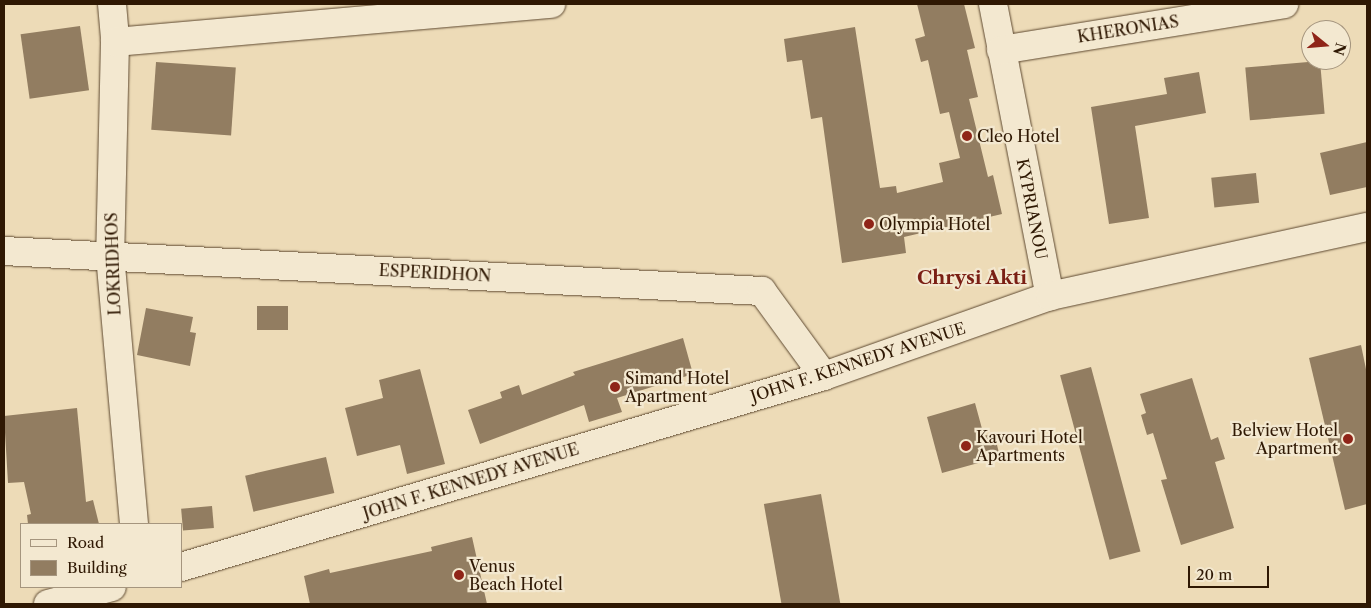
<!DOCTYPE html>
<html>
<head>
<meta charset="utf-8">
<style>
  body { margin:0 }
  #map { position:relative; width:1371px; height:608px; overflow:hidden; background:#eddbb7; font-family:"Libre Caslon Text",serif }
  div>[style] { position:absolute }
  [style*='--x'] { left:calc(var(--x)*1px); top:calc(var(--y)*1px); width:calc(var(--w)*1px); rotate:calc(var(--a)*1deg) }
  .building>* { inset:0; background:#927d61; transform-origin:0 0 }
  .roads { filter:drop-shadow(0 0 1px #5e4930) drop-shadow(0 0 1px #5e4930) }
  .street>* { height:28px; margin:-14px; padding:0 14px; transform-origin:14px; border-radius:14px; background:#f3e8d0 }
  .secondary>* { height:28px; margin:-14px; padding:0 14px; transform-origin:14px; border-radius:14px; background:#f3e8d0 }
  .dots>* { width:14px; height:14px; translate:-50% -50%; box-sizing:border-box; border:2px solid #f3e8d0; border-radius:50% }
  span { translate:-50% -50%; white-space:nowrap; text-align:center; line-height:1.15; -webkit-text-stroke:4.5px #f3e8d0; paint-order:stroke }
  .street-label { font-size:16px; color:#2f1803 }
  .poi-label { font-size:16px; color:#2f1803 }
  .left { translate:0 -50%; text-align:left }
  .right { translate:-100% -50%; text-align:right }
  .quarter-label { font-size:19px; color:#7a1f14; font-weight:700 }
  .frame { position:absolute; inset:0; border:5px solid #2f1803; pointer-events:none }
  .legend { position:absolute; left:20px; top:523px; width:162px; height:65px; box-sizing:border-box; background:#f3e8d0; border:1px solid #a5957e; margin:0; padding:6px 9px; list-style:none; font-size:15px; color:#2f1803 }
  .legend li { display:flex; align-items:center; gap:10px; height:25px }
  .legend b { width:25px; border:1px solid #a5957e }
  .north { position:absolute; left:1301px; top:20px; width:50px; height:50px; box-sizing:border-box; background:#f3e8d0; border:1px solid #a5957e; border-radius:50%; rotate:107deg; font-size:14px; font-weight:700; line-height:20px; text-align:center; color:#2f1803 }
  .north::after { content:''; display:block; margin:auto; width:18px; height:22px; background:#8f2418; clip-path:polygon(50% 0,100% 100%,50% 72%,0 100%) }
  .scale { position:absolute; left:1188px; top:566px; width:81px; height:22px; box-sizing:border-box; border:2px solid #2f1803; border-top:0; padding-left:6px; font-size:15px; line-height:18px; white-space:nowrap; color:#2f1803; -webkit-text-stroke:4px #f3e8d0; paint-order:stroke }
</style>
</head>
<body>
<div id="map">
  <div class="building">
    <div style="clip-path:polygon(917px 4px,964px 4px,975px 48px,967px 50px,978px 97px,969px 99px,988px 177px,993px 175px,1002px 214px,904px 237px,906px 253px,842px 263px,822px 117px,811px 119px,802px 60px,787px 62px,784px 39px,855px 27px,880px 188px,896px 186px,897px 193px,943px 182px,939px 163px,960px 158px,949px 112px,940px 114px,928px 60px,921px 62px,915px 39px,925px 36px)"></div>
    <div style="left:80px;top:26px;width:65px;height:60px;rotate:82deg"></div>
    <div style="left:1320px;top:61px;width:53px;height:75px;rotate:85deg"></div>
    <div style="left:156px;top:62px;width:80px;height:68px;rotate:4deg"></div>
    <div style="clip-path:polygon(1199px 72px,1206px 113px,1135px 126px,1149px 218px,1109px 224px,1091px 107px,1167px 94px,1164px 78px)"></div>
    <div style="clip-path:polygon(1367px 142px,1367px 187px,1330px 195px,1320px 153px)"></div>
    <div style="left:1256px;top:173px;width:30px;height:45px;rotate:84deg"></div>
    <div style="left:257px;top:306px;width:31px;height:24px"></div>
    <div style="clip-path:polygon(146px 308px,193px 317px,190px 332px,196px 333px,190px 366px,137px 355px)"></div>
    <div style="clip-path:polygon(683px 338px,693px 374px,617px 398px,622px 412px,589px 422px,584px 405px,480px 444px,468px 410px,502px 398px,500px 392px,519px 385px,522px 395px,575px 375px,573px 372px)"></div>
    <div style="clip-path:polygon(1361px 345px,1367px 374px,1367px 504px,1345px 510px,1309px 358px)"></div>
    <div style="left:1091px;top:367px;width:191px;height:32px;rotate:75deg"></div>
    <div style="clip-path:polygon(420px 369px,445px 464px,407px 474px,400px 445px,357px 456px,345px 408px,383px 398px,379px 380px)"></div>
    <div style="clip-path:polygon(1192px 378px,1211px 440px,1218px 437px,1225px 459px,1215px 462px,1234px 528px,1181px 545px,1161px 480px,1167px 479px,1153px 433px,1147px 435px,1141px 415px,1146px 413px,1140px 394px)"></div>
    <div style="clip-path:polygon(975px 403px,984px 436px,994px 433px,1000px 457px,942px 473px,927px 417px)"></div>
    <div style="clip-path:polygon(77px 408px,86px 502px,93px 500px,99px 524px,28px 524px,27px 515px,31px 514px,24px 482px,8px 483px,4px 416px)"></div>
    <div style="left:326px;top:457px;width:37px;height:83px;rotate:77deg"></div>
    <div style="left:821px;top:494px;width:112px;height:58px;rotate:80deg"></div>
    <div style="left:212px;top:506px;width:22px;height:31px;rotate:85deg"></div>
    <div style="clip-path:polygon(472px 537px,487px 604px,310px 604px,304px 576px,329px 569px,330px 573px,432px 551px,431px 547px)"></div>
  </div>
  <div class="roads">
    <div class="street">
      <div style="--x:112;--y:4;--w:38;--a:85"></div>
      <div style="--x:115;--y:42;--w:213;--a:91.3"></div>
      <div style="--x:110;--y:255;--w:270;--a:84.9"></div>
      <div style="--x:993;--y:4;--w:298;--a:79"></div>
      <div style="--x:115;--y:42;--w:438;--a:-5"></div>
      <div style="--x:1001;--y:50;--w:287;--a:-9.2"></div>
      <div style="--x:4;--y:251;--w:759;--a:3.02"></div>
      <div style="--x:762;--y:291;--w:105;--a:53.9"></div>
    </div>
    <div class="secondary">
      <div style="--x:181;--y:567;--w:671;--a:-16.54"></div>
      <div style="--x:824;--y:376;--w:240;--a:-19.5"></div>
      <div style="--x:1050;--y:296;--w:324;--a:-12.3"></div>
      <div style="--x:48;--y:604;--w:66;--a:-14.9"></div>
    </div>
  </div>
  <div class="dots">
    <div style="left:967px;top:136px;background:#8f2418"></div>
    <div style="left:869px;top:224px;background:#8f2418"></div>
    <div style="left:615px;top:387px;background:#8f2418"></div>
    <div style="left:1348px;top:439px;background:#8f2418"></div>
    <div style="left:966px;top:446px;background:#8f2418"></div>
    <div style="left:459px;top:575px;background:#8f2418"></div>
  </div>
  <div class="street-label">
    <span style="left:1128px;top:29px;rotate:-9deg">KHERONIAS</span>
    <span style="left:1032px;top:209px;rotate:79deg">KYPRIANOU</span>
    <span style="left:113px;top:264px;rotate:-92deg">LOKRIDHOS</span>
    <span style="left:435px;top:273px;rotate:3deg">ESPERIDHON</span>
    <span style="left:858px;top:362px;rotate:-18deg">JOHN F. KENNEDY AVENUE</span>
    <span style="left:471px;top:481px;rotate:-17deg">JOHN F. KENNEDY AVENUE</span>
  </div>
  <div class="poi-label">
    <span class="left" style="left:977px;top:136px">Cleo Hotel</span>
    <span class="left" style="left:879px;top:224px">Olympia Hotel</span>
    <span class="left" style="left:625px;top:387px">Simand Hotel<br>Apartment</span>
    <span class="right" style="left:1338px;top:439px">Belview Hotel<br>Apartment</span>
    <span class="left" style="left:976px;top:446px">Kavouri Hotel<br>Apartments</span>
    <span class="left" style="left:469px;top:575px">Venus<br>Beach Hotel</span>
  </div>
  <div class="quarter-label">
    <span style="left:972px;top:278px">Chrysi Akti</span>
  </div>
  <div class="frame"></div>
  <ul class="legend">
  <li><b style="height:6px;background:#f3e8d0"></b>Road</li>
  <li><b style="height:14px;background:#927d61"></b>Building</li>
  </ul>
  <div class="north">N</div>
  <div class="scale">20 m</div>
</div>
</body>
</html>
